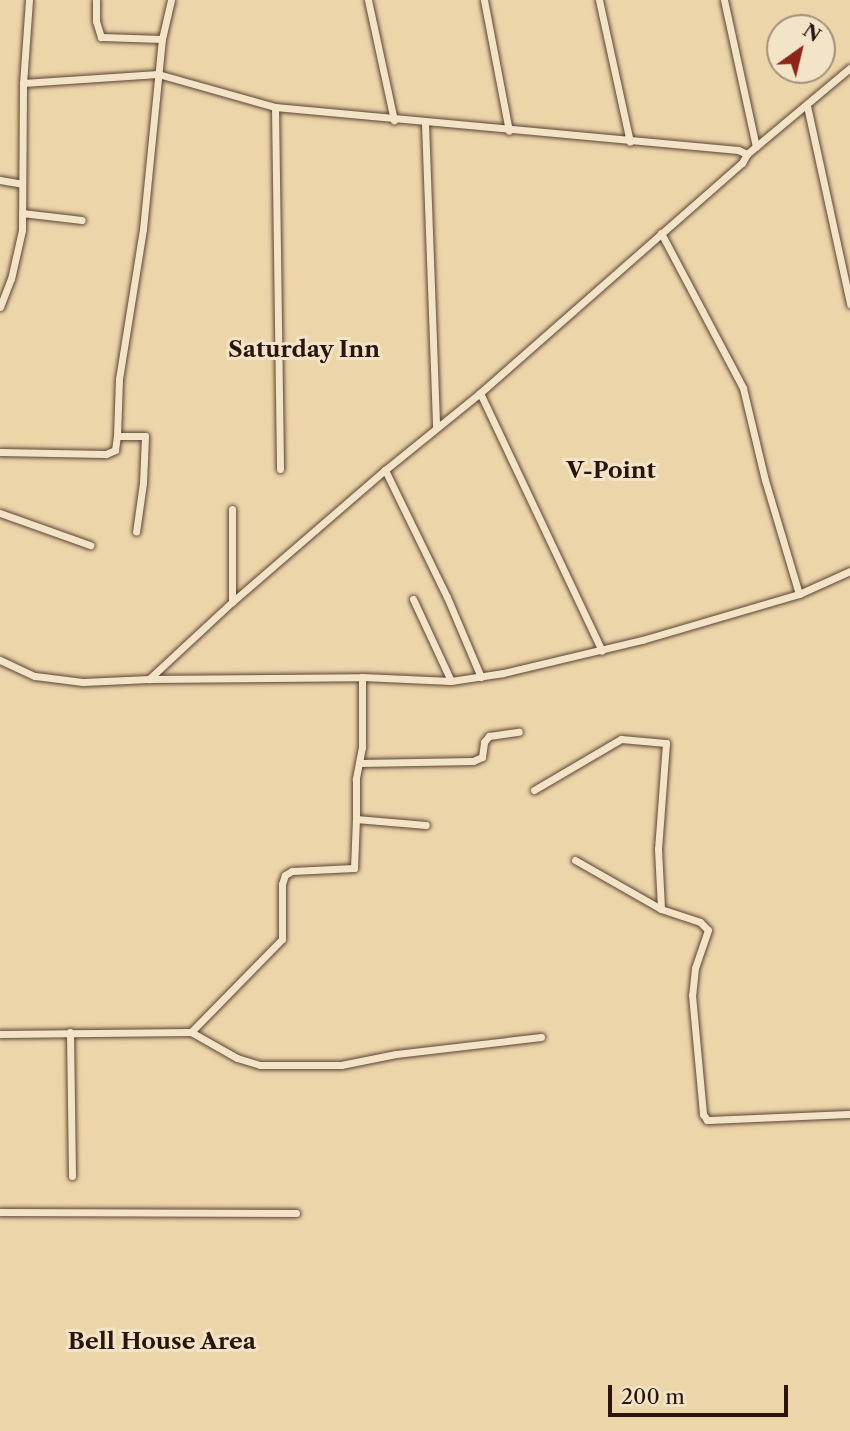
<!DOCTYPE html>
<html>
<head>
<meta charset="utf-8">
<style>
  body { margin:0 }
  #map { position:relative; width:850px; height:1431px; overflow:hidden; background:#edd5aa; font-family:"Libre Caslon Text",serif }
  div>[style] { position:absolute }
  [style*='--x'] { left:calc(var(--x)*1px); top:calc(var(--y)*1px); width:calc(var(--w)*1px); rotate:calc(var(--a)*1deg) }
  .roads { filter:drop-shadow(0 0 2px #5c4433) drop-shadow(0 0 2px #5c4433) }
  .minor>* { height:7px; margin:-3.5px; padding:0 3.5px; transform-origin:3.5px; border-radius:3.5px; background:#f3e4c8 }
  span { translate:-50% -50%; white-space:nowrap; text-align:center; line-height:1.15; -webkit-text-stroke:6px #f3e4c8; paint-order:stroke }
  .quarter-label { font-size:23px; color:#2b140b; font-weight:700 }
  .north { position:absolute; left:766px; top:14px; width:70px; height:70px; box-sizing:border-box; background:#f3e4c8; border:2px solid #a3917c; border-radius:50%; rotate:34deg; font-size:19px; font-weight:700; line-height:28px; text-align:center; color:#2b140b }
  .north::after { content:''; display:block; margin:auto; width:24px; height:32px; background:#8f2418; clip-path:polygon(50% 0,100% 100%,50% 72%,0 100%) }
  .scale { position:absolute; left:608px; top:1385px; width:180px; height:32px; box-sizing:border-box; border:4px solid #2b140b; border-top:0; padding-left:9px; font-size:21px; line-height:24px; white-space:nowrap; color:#2b140b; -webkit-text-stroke:5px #f3e4c8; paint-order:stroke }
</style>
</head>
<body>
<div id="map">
  <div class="roads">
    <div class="minor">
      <div style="--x:29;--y:0;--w:83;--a:94.1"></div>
      <div style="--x:23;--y:83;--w:135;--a:-3.8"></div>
      <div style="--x:158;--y:74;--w:122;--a:15.8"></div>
      <div style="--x:275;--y:107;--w:465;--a:5.3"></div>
      <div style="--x:738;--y:150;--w:10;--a:24"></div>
      <div style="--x:96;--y:0;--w:21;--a:90"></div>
      <div style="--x:96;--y:21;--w:17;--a:73"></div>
      <div style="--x:101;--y:37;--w:61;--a:1.9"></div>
      <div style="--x:368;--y:0;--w:123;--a:77.8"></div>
      <div style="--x:484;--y:0;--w:133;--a:79.2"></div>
      <div style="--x:599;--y:0;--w:145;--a:77.7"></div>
      <div style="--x:724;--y:0;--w:150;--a:77.7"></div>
      <div style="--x:807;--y:106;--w:203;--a:77.7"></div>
      <div style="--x:275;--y:107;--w:362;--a:89.2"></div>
      <div style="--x:425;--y:123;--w:304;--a:87.9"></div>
      <div style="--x:0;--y:180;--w:22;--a:10"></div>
      <div style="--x:22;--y:213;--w:60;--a:6.7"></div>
      <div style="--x:661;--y:233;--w:175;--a:62.1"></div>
      <div style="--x:743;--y:388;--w:95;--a:76.6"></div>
      <div style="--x:765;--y:480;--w:119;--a:73.4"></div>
      <div style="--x:0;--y:307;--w:30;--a:-69"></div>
      <div style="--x:11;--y:279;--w:50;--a:-77.3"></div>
      <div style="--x:22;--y:230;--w:147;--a:-89.6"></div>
      <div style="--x:480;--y:393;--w:285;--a:64.7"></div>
      <div style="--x:117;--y:436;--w:57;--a:-88"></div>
      <div style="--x:119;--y:379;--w:152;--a:-80.9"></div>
      <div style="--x:143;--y:229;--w:191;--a:-84.3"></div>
      <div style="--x:162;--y:39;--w:40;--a:-77"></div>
      <div style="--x:0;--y:452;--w:106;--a:1.1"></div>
      <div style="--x:106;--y:454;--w:10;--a:-24"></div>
      <div style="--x:115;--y:450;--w:14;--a:-82"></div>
      <div style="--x:117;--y:436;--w:28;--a:0"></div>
      <div style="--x:145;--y:436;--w:47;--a:92.4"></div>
      <div style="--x:143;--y:483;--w:49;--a:98.1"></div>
      <div style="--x:385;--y:470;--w:141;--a:64"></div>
      <div style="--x:447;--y:597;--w:87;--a:67"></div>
      <div style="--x:232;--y:509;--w:93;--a:90"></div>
      <div style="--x:0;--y:513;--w:96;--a:19.6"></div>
      <div style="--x:413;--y:599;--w:90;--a:65.1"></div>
      <div style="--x:0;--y:660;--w:38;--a:25"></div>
      <div style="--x:35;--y:676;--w:48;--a:7.1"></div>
      <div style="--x:83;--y:682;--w:66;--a:-2.6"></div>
      <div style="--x:149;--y:679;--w:213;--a:-0.5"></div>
      <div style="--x:362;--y:677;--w:89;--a:2.6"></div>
      <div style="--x:451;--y:681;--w:53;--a:-8.7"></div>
      <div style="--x:503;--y:673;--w:143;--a:-13.4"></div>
      <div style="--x:642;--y:640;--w:164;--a:-16.3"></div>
      <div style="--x:799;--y:594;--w:56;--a:-24.3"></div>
      <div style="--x:362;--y:677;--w:70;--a:90"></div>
      <div style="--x:362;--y:747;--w:33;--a:101"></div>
      <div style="--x:356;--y:779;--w:40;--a:90"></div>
      <div style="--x:356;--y:819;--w:70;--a:4.9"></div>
      <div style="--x:149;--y:679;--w:113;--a:-42.9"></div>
      <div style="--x:232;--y:602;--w:202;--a:-40.8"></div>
      <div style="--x:385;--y:470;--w:122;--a:-39"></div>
      <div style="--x:480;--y:393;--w:349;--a:-41.3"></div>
      <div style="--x:742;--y:163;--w:10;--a:-61"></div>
      <div style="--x:747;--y:154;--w:134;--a:-39.9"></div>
      <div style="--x:359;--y:763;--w:114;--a:-1"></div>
      <div style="--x:473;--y:761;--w:10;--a:-24"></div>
      <div style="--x:482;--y:757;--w:15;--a:-82"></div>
      <div style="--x:484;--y:742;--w:8;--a:-50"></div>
      <div style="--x:489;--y:736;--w:30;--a:-8"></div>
      <div style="--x:534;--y:790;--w:101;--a:-30.4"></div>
      <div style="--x:621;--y:739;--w:45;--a:5.1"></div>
      <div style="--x:666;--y:743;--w:106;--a:94.3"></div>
      <div style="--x:658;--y:849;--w:60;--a:87.1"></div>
      <div style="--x:575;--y:860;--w:99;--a:29.7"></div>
      <div style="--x:661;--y:909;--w:41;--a:18.4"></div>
      <div style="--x:700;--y:922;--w:11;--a:45"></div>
      <div style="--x:708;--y:930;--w:40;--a:108.9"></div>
      <div style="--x:695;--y:968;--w:27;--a:96"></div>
      <div style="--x:692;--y:995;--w:120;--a:84.7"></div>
      <div style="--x:703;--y:1114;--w:7;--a:56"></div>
      <div style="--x:707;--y:1120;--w:143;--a:-2.4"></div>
      <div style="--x:70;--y:1032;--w:144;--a:89.2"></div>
      <div style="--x:191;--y:1032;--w:130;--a:-45.6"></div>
      <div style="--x:282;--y:939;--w:55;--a:-90"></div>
      <div style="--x:282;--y:884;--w:9;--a:-72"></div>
      <div style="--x:285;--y:875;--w:8;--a:-30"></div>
      <div style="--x:292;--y:871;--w:62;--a:-2.8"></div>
      <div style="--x:354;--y:868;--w:49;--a:-87.7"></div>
      <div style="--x:0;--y:1034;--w:191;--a:-0.6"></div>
      <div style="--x:191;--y:1032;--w:53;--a:29.5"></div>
      <div style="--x:237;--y:1058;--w:24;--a:17"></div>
      <div style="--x:260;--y:1065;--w:81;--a:0"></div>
      <div style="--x:341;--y:1065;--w:56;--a:-11.3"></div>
      <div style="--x:396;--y:1054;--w:146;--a:-6.7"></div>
      <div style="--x:0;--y:1212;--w:296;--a:0.2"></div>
    </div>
  </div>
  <div class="quarter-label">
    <span style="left:304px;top:349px">Saturday Inn</span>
    <span style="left:611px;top:470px">V-Point</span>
    <span style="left:162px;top:1341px">Bell House Area</span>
  </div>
  <div class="north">N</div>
  <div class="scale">200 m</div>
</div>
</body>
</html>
